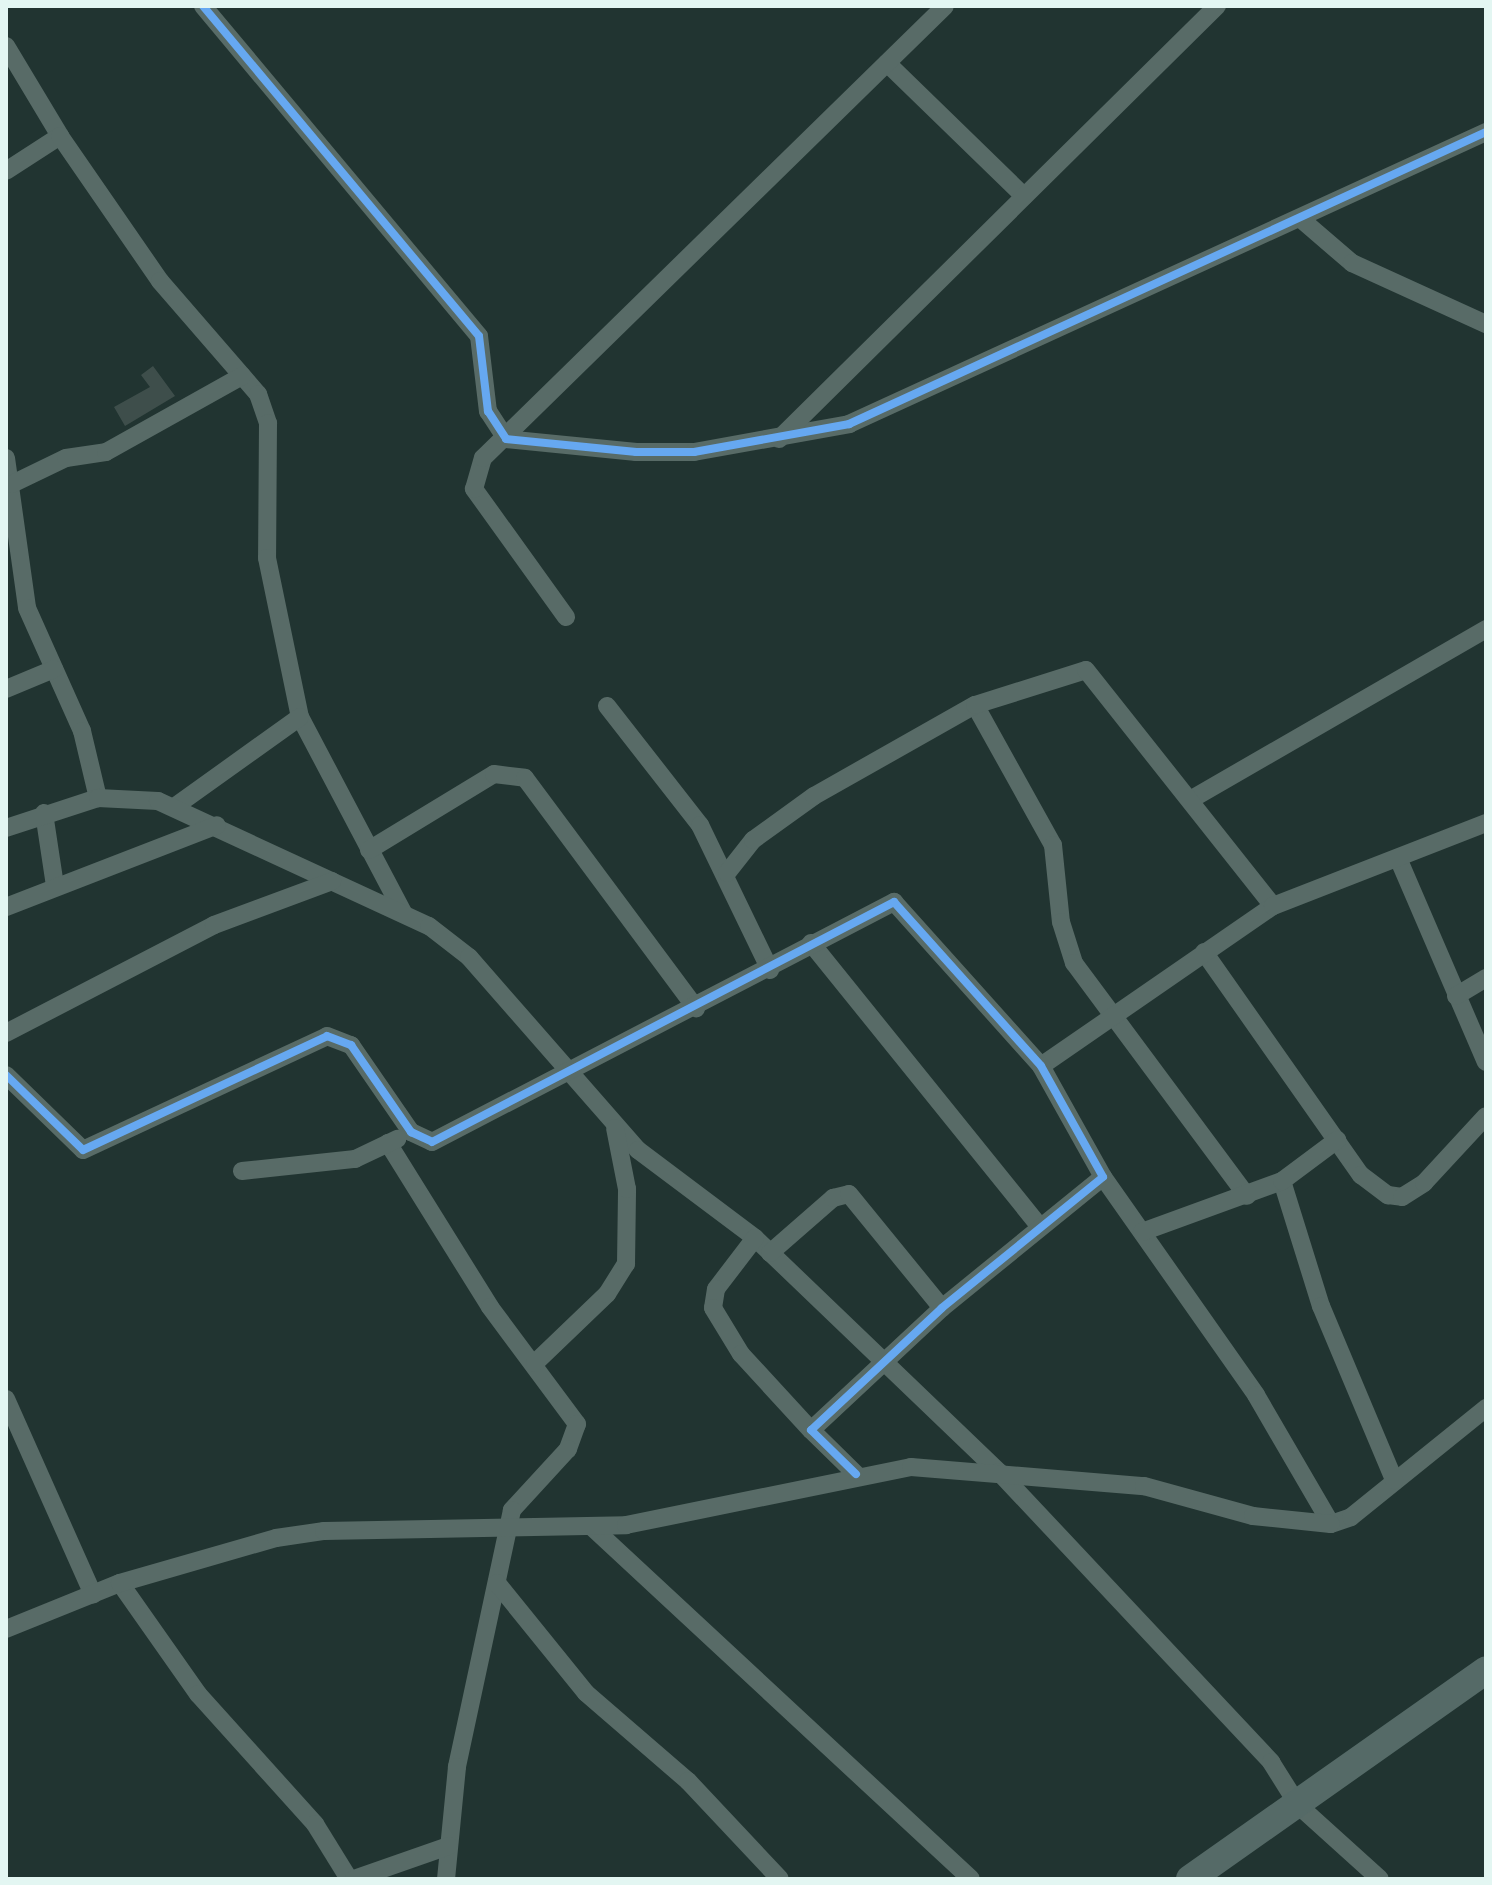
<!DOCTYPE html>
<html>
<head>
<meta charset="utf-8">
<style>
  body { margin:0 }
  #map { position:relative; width:1492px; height:1885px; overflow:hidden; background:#213431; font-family:"Titillium Web",sans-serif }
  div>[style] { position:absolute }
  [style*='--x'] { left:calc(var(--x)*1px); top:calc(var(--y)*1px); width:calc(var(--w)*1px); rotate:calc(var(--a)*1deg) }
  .building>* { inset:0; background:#3e4e4b }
  .minor>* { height:18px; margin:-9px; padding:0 9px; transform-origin:9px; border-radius:9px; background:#586b67 }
  .trunk>* { height:28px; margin:-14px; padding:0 14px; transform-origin:14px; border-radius:14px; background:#556a67 }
  .cycleway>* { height:8px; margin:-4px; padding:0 4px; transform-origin:4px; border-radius:4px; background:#66a8f1 }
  span { translate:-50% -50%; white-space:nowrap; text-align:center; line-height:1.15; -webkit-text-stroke:8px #0e322c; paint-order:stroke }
  .frame { position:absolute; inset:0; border:8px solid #e3f6f2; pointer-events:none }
</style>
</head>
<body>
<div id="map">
  <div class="building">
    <div style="clip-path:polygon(153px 366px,175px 396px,125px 426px,114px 407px,150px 387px,141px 375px)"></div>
  </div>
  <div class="minor">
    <div style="--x:203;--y:6;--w:430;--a:50.1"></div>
    <div style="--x:479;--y:336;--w:76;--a:83.2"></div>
    <div style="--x:488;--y:411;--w:33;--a:57"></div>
    <div style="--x:506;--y:439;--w:131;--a:5.7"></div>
    <div style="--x:636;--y:452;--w:58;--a:0"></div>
    <div style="--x:694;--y:452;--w:158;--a:-10.2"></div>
    <div style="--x:849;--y:424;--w:701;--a:-24.63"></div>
    <div style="--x:6;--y:46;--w:105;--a:59"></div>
    <div style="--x:60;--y:136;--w:64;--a:147.1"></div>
    <div style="--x:887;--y:63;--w:191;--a:44.2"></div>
    <div style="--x:60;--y:136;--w:176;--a:55.4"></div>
    <div style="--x:160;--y:281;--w:150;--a:49.1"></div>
    <div style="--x:258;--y:394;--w:31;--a:71"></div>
    <div style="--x:268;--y:423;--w:135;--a:90.4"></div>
    <div style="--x:267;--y:558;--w:162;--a:78.3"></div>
    <div style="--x:300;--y:717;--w:221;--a:62.2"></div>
    <div style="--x:1302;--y:220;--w:66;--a:40.7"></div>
    <div style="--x:1352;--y:263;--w:147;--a:24.5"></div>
    <div style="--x:779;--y:439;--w:616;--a:-44.67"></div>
    <div style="--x:6;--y:458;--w:151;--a:82"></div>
    <div style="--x:27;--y:608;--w:135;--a:65.9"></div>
    <div style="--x:82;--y:731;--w:69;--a:76.6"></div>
    <div style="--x:12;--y:484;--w:60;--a:-25.7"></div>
    <div style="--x:66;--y:458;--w:40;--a:-8.5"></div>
    <div style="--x:106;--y:452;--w:156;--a:-29.2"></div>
    <div style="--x:566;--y:617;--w:158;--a:-125.7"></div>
    <div style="--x:474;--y:489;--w:32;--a:-74"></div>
    <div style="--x:483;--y:458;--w:646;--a:-44.37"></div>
    <div style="--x:6;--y:689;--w:52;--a:-22.6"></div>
    <div style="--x:975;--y:705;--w:160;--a:60.9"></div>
    <div style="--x:1053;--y:845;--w:77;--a:84.1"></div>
    <div style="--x:1061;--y:922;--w:43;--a:72.4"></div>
    <div style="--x:1074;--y:963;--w:290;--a:53.4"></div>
    <div style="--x:607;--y:706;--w:151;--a:52"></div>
    <div style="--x:700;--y:825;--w:161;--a:64.2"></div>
    <div style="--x:1190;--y:800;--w:342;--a:-30"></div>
    <div style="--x:177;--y:805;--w:151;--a:-35.6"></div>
    <div style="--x:44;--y:813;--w:74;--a:81.4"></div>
    <div style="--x:6;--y:828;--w:97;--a:-18.1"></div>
    <div style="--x:98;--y:798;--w:60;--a:2.9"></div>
    <div style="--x:158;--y:801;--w:298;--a:24.8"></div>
    <div style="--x:429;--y:926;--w:51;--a:37.8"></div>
    <div style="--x:469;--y:957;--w:257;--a:48.8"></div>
    <div style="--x:638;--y:1150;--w:146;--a:36.9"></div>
    <div style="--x:755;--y:1238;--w:338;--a:43.8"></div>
    <div style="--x:999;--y:1472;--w:398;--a:46.8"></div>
    <div style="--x:1271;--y:1762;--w:51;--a:57.9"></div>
    <div style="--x:1298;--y:1805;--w:110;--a:42.1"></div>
    <div style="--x:369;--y:850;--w:146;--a:-31.3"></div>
    <div style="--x:494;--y:774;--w:31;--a:7"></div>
    <div style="--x:525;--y:778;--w:287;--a:53.4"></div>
    <div style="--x:1398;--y:858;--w:222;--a:66.7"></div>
    <div style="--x:727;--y:873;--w:42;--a:-51.8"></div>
    <div style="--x:753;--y:840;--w:75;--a:-35.8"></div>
    <div style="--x:814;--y:796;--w:185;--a:-29.5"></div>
    <div style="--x:975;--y:705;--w:116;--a:-17.5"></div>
    <div style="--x:1086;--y:670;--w:301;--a:51.6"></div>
    <div style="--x:6;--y:907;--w:226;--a:-21.2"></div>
    <div style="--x:811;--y:943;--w:365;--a:51.1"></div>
    <div style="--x:1204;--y:952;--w:273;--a:54.9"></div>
    <div style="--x:1361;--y:1175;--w:34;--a:37"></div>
    <div style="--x:1388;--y:1195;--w:14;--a:8"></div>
    <div style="--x:1402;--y:1197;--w:26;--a:-32"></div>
    <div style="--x:1424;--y:1183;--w:91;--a:-47.2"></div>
    <div style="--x:1456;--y:996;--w:35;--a:-31"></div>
    <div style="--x:6;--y:1033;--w:234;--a:-27.4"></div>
    <div style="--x:214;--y:925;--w:126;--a:-20.4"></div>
    <div style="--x:1041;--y:1066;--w:282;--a:-34.6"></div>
    <div style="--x:1273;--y:906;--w:229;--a:-21.3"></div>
    <div style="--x:6;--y:1075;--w:107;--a:44.2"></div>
    <div style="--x:83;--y:1150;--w:269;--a:-25"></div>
    <div style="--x:327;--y:1036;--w:26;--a:21"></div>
    <div style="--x:351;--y:1045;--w:106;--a:55.4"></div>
    <div style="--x:411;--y:1132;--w:23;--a:25"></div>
    <div style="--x:432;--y:1142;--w:521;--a:-27.45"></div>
    <div style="--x:894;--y:902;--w:220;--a:48.1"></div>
    <div style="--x:1041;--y:1066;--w:127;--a:60.8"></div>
    <div style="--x:1103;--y:1177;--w:208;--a:140.9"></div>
    <div style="--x:942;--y:1308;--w:179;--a:137"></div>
    <div style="--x:811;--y:1430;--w:63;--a:44.4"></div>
    <div style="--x:388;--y:1143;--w:193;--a:58.1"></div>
    <div style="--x:490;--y:1307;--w:146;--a:53.4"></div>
    <div style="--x:577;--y:1424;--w:27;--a:110"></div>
    <div style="--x:568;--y:1449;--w:83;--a:132.6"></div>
    <div style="--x:512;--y:1510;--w:263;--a:102.1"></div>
    <div style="--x:457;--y:1767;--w:113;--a:95.6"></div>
    <div style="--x:242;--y:1171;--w:114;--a:-6.1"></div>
    <div style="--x:355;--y:1159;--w:47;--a:-25.5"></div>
    <div style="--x:1103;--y:1177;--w:266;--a:54.9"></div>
    <div style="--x:1256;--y:1395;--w:149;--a:59.8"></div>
    <div style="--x:1331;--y:1524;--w:21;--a:-19"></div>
    <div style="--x:1351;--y:1517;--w:174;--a:-38.9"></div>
    <div style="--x:1282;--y:1181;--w:131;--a:72.7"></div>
    <div style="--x:1321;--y:1306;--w:189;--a:67.2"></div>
    <div style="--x:1142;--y:1232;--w:149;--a:-20"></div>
    <div style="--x:1282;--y:1181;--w:69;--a:-36.7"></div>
    <div style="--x:755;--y:1238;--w:64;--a:127.4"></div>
    <div style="--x:716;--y:1289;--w:19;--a:99"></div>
    <div style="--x:713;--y:1308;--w:54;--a:58.7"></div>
    <div style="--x:741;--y:1354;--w:103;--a:47.4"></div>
    <div style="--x:770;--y:1253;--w:84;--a:-41.1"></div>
    <div style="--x:833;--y:1198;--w:16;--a:-14"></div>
    <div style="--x:849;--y:1194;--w:147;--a:50.8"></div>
    <div style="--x:535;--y:1363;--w:100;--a:-43.8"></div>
    <div style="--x:607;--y:1294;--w:36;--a:-58"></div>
    <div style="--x:626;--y:1264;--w:75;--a:-89.2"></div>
    <div style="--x:627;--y:1189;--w:62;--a:-101.1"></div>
    <div style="--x:6;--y:1399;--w:214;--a:66"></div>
    <div style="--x:594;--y:1529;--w:514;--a:42.87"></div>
    <div style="--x:120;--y:1583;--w:136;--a:54.9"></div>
    <div style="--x:198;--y:1694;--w:175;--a:48"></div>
    <div style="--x:315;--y:1824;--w:65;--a:58.3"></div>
    <div style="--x:497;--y:1583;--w:141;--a:51"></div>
    <div style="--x:586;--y:1693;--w:135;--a:40.8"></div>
    <div style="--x:688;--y:1781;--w:134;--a:46.8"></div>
    <div style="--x:6;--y:1629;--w:123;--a:-22"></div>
    <div style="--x:120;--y:1583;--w:162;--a:-16.1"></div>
    <div style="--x:276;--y:1538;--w:49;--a:-8.3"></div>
    <div style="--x:324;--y:1531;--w:302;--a:-1.1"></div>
    <div style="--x:626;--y:1525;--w:291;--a:-11.5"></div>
    <div style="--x:911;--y:1467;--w:234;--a:4.7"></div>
    <div style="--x:1144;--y:1486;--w:113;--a:15.4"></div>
    <div style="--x:1253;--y:1516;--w:78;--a:5.9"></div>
    <div style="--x:354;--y:1879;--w:100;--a:-19.3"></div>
  </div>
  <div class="trunk">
    <div style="--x:1190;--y:1879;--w:362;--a:-35.2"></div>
  </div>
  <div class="cycleway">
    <div style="--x:203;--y:6;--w:430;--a:50.1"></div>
    <div style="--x:479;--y:336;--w:76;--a:83.2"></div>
    <div style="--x:488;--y:411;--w:33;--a:57"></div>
    <div style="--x:506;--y:439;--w:131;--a:5.7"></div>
    <div style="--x:636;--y:452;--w:58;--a:0"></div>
    <div style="--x:694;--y:452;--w:158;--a:-10.2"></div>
    <div style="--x:849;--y:424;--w:701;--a:-24.63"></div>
    <div style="--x:6;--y:1075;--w:107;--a:44.2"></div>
    <div style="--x:83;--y:1150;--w:269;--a:-25"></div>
    <div style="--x:327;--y:1036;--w:26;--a:21"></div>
    <div style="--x:351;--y:1045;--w:106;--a:55.4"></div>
    <div style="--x:411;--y:1132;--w:23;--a:25"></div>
    <div style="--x:432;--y:1142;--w:521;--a:-27.45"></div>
    <div style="--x:894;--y:902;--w:220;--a:48.1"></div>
    <div style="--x:1041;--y:1066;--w:127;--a:60.8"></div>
    <div style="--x:1103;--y:1177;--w:208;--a:140.9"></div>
    <div style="--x:942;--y:1308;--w:179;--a:137"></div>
    <div style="--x:811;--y:1430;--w:63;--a:44.4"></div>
  </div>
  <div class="frame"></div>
</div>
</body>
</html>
